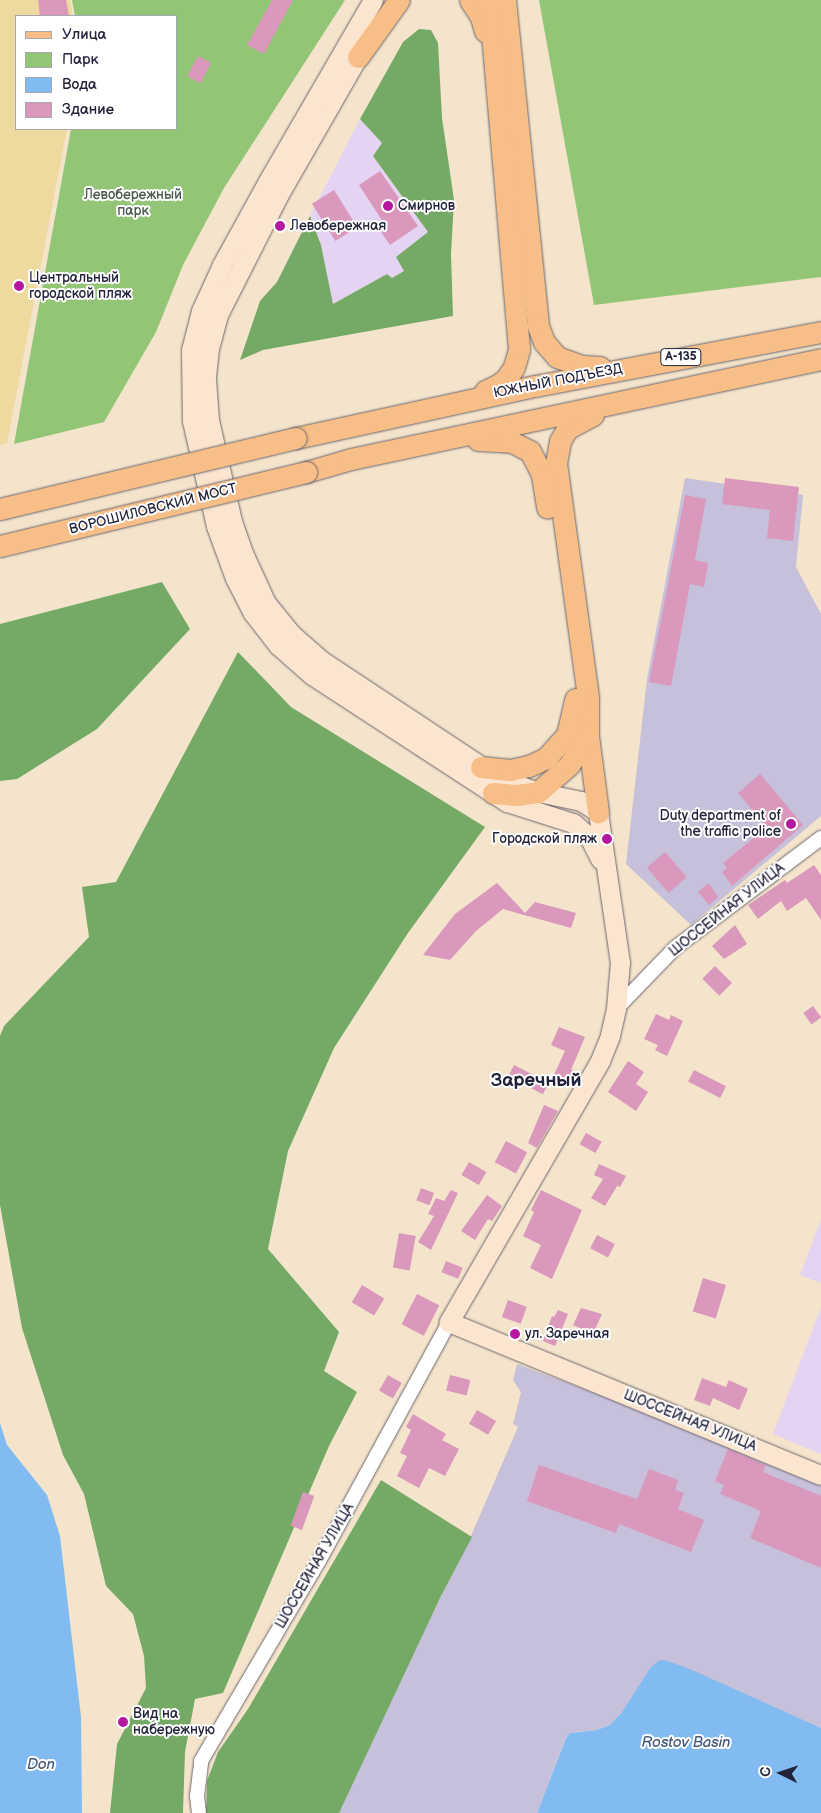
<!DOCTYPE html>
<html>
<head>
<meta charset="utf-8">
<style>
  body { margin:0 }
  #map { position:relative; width:821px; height:1813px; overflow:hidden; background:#f4e4cb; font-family:"Balsamiq Sans",sans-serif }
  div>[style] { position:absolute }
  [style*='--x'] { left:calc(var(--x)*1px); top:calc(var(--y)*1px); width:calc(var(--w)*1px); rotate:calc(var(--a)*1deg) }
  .built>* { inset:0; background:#e4d3f2 }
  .industrial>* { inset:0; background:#c6c0da }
  .green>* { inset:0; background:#92c575 }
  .forest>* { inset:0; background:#75aa66 }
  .sand>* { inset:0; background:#eeda9e }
  .water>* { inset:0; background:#81bbf2 }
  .building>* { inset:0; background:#da98bc; transform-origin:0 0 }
  .roads { filter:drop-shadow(0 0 1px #6c666d) drop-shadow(0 0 1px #6c666d) }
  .minor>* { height:14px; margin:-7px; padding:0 7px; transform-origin:7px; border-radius:7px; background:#fff }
  .secondary>* { height:19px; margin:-9.5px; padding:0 9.5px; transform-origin:9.5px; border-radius:9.5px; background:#fce5cf }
  .primary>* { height:21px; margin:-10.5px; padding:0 10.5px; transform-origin:10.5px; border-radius:10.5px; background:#f7be87 }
  .bridges { filter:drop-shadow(0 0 1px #6c666d) drop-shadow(0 0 1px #6c666d) }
  .primary-bridge>* { height:21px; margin:-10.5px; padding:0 10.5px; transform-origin:10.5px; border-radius:10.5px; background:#f7be87 }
  .dots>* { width:14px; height:14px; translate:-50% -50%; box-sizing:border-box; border:2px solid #fff; border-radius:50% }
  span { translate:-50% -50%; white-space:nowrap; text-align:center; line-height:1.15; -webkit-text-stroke:4px #fff; paint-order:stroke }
  .shield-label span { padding:1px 4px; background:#fff; border:1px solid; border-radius:4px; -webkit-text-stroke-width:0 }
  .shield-label { font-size:12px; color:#22223b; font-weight:700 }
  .park-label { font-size:14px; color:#495b4f }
  .poi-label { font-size:14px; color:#22223b }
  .left { translate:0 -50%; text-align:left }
  .right { translate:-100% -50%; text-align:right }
  .street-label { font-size:14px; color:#22223b }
  .water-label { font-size:15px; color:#43587b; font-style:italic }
  .district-label { font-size:19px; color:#22223b; font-weight:700 }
  .legend { position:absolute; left:15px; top:15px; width:162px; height:115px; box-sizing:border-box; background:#fff; border:1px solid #a7a7b1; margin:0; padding:6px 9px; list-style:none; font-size:15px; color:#22223b }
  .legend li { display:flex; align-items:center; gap:10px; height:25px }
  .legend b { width:25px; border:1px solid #a7a7b1 }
  .north { position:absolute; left:756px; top:1748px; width:50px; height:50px; -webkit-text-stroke:4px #fff; paint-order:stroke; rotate:274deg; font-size:14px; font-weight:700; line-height:20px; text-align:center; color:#22223b }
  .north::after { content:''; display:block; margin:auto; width:18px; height:22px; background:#22223b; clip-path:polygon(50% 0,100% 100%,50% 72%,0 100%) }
</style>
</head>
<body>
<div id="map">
  <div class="built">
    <div style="clip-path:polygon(360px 119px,382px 143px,373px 156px,428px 232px,396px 257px,404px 271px,392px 278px,387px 274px,333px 304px,321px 245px,310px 216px)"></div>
    <div style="clip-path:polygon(821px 1219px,821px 1283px,800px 1275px)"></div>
    <div style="clip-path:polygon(821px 1307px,821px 1454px,773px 1434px)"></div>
  </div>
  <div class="industrial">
    <div style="clip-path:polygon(685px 478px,803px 495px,796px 567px,821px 614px,821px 816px,691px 925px,626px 864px,647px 679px)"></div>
    <div style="clip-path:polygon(517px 1364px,640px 1410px,821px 1485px,821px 1728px,668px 1661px,610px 1725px,597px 1730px,575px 1732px,566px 1737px,537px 1813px,333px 1813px,471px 1536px,518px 1427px,513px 1424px,521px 1392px,513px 1380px)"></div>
  </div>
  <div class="green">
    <div style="clip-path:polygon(72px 0,345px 0,224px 188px,183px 265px,156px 332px,104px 422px,14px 444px,71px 129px,176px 129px,176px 16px,75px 16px)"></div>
    <div style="clip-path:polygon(539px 0,821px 0,821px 277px,594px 305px)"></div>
  </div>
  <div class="forest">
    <div style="clip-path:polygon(419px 29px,431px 30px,438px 43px,442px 118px,454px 200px,451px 254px,453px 316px,263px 350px,240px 360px,260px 301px,277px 282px,310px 216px,321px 245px,333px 304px,387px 274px,392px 278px,404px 271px,396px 257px,428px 232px,373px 156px,382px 143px,360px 119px,403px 42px)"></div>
    <div style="clip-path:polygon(162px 582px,190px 629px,97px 729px,17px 779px,0 781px,0 624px)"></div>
    <div style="clip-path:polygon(238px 652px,291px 707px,485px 827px,408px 933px,334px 1048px,288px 1151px,268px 1249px,339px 1332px,324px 1371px,357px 1392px,329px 1446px,223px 1693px,195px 1699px,185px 1752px,183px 1813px,110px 1813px,117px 1744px,146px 1688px,144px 1656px,133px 1614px,106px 1586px,84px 1494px,63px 1455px,22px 1328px,0 1205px,0 1036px,4px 1026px,89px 937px,82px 887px,116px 882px)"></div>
    <div style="clip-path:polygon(381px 1480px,472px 1537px,440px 1598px,339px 1813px,206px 1813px,207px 1781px,218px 1752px,248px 1709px)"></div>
  </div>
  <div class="sand">
    <div style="clip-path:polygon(0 0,70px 0,73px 16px,16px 16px,16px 129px,67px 129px,7px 443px,0 445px)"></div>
  </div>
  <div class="water">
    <div style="clip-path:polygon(0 1423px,7px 1445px,47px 1495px,60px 1536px,81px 1717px,82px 1813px,0 1813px)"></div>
    <div style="clip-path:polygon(660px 1660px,668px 1661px,692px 1670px,821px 1728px,821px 1813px,537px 1813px,566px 1738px,570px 1733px,597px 1730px,610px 1725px,622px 1712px,651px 1667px)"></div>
  </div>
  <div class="building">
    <div style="clip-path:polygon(38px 0,66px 0,69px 16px,40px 16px)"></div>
    <div style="clip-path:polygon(272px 0,293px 0,264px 54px,247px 45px)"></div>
    <div style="left:198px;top:56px;width:15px;height:23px;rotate:28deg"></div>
    <div style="clip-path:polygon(380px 171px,418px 226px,390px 245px,381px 232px,387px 228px,359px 185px)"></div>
    <div style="left:334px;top:190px;width:44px;height:26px;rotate:58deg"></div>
    <div style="clip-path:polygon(725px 478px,799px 487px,793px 541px,767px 538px,770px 510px,722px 504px)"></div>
    <div style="clip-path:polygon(685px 495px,706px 499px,695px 560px,708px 563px,704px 587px,690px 584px,671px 686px,649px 682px)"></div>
    <div style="clip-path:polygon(760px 774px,803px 825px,732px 886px,722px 872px,727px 868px,723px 863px,767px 827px,738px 793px)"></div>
    <div style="left:665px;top:852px;width:33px;height:24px;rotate:49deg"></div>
    <div style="clip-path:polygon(814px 865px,821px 875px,821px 920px,806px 898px,787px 911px,781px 901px,758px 919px,748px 905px,785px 880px,787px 883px)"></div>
    <div style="clip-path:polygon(497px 883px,525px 913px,535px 902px,576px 913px,571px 928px,503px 909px,476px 931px,450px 960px,423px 955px,455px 914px)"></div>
    <div style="clip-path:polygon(709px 883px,718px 897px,709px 905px,698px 892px)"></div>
    <div style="clip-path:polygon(735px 925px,747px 944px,724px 959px,712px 946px)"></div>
    <div style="left:715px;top:966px;width:24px;height:18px;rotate:45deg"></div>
    <div style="left:813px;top:1006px;width:14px;height:12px;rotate:54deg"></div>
    <div style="clip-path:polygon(656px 1014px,669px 1020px,671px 1015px,683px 1021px,667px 1056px,655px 1050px,658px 1045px,644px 1039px)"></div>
    <div style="clip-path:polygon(559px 1027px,585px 1037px,571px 1070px,580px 1073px,573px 1086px,553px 1077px,565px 1051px,551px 1045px)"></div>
    <div style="clip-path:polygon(628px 1061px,644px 1072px,636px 1084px,648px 1092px,636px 1111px,608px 1092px)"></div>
    <div style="left:514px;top:1065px;width:39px;height:13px;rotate:27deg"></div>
    <div style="left:694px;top:1070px;width:36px;height:13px;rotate:27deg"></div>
    <div style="clip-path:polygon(544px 1105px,558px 1111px,537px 1148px,528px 1143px)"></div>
    <div style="left:586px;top:1133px;width:18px;height:13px;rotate:29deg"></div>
    <div style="left:506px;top:1141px;width:24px;height:24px;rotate:28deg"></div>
    <div style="left:469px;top:1162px;width:20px;height:15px;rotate:30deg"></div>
    <div style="clip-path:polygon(599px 1164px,626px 1176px,620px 1187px,617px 1186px,605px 1206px,591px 1198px,603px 1179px,594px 1175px)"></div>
    <div style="left:421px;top:1188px;width:14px;height:13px;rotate:21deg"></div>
    <div style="clip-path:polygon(451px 1190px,458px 1193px,431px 1250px,418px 1242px,434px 1216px,428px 1214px,436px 1198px,444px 1201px)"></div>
    <div style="clip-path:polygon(541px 1190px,582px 1210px,552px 1279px,530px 1268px,541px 1245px,523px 1236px,534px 1212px,531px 1210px)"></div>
    <div style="clip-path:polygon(487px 1195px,502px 1206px,492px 1221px,488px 1219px,475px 1240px,461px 1231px)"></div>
    <div style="left:399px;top:1233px;width:17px;height:35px;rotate:10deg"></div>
    <div style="left:597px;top:1235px;width:20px;height:15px;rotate:27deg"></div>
    <div style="left:446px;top:1261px;width:18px;height:12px;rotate:22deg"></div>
    <div style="left:703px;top:1278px;width:24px;height:35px;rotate:17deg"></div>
    <div style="left:362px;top:1285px;width:26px;height:20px;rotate:31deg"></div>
    <div style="left:417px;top:1294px;width:25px;height:34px;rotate:27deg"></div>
    <div style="left:508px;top:1300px;width:20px;height:18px;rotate:20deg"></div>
    <div style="clip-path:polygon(581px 1308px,602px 1314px,593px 1334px,573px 1325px)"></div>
    <div style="clip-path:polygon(558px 1310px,568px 1314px,555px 1346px,543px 1341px,552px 1316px,554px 1317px)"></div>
    <div style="left:388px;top:1375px;width:16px;height:18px;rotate:30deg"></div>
    <div style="left:450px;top:1375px;width:21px;height:16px;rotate:14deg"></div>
    <div style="clip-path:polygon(702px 1378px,726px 1387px,729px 1380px,748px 1389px,739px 1410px,713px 1398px,710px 1406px,694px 1400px)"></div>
    <div style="left:477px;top:1410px;width:22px;height:16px;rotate:30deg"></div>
    <div style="clip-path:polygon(413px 1414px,446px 1434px,442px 1440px,459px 1449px,445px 1476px,429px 1468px,419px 1488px,397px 1476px,407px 1456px,400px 1453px,411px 1430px,406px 1427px)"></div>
    <div style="clip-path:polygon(728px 1449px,766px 1465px,763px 1472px,821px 1496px,821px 1568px,750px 1538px,761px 1511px,720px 1494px,724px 1485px,715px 1481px)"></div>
    <div style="clip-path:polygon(539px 1465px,637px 1499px,649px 1469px,678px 1480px,675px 1490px,684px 1493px,678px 1509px,704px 1520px,691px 1552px,619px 1524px,616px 1533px,527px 1501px)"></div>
    <div style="left:303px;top:1492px;width:12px;height:36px;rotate:20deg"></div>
  </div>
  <div class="roads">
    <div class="minor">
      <div style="--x:616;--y:1009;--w:85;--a:-46"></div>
      <div style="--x:675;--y:948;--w:183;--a:-37"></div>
      <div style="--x:199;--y:1813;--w:17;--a:-97"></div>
      <div style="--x:197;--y:1796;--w:35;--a:-83"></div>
      <div style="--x:201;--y:1761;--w:234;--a:-59.5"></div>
      <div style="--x:320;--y:1559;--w:270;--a:-61.4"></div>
    </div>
    <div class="secondary">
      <div style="--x:373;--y:0;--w:211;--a:120.1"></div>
      <div style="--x:267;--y:183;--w:94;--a:118.8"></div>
      <div style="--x:222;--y:265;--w:51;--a:114.5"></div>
      <div style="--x:201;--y:311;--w:40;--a:104.4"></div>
      <div style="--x:191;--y:350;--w:71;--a:89.2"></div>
      <div style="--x:192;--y:421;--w:108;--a:77.1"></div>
      <div style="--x:216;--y:526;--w:55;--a:69.9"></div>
      <div style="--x:235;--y:578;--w:39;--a:63"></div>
      <div style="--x:253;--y:613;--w:41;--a:52"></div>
      <div style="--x:278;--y:645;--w:45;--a:41.4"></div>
      <div style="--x:312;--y:675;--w:233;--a:33.1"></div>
      <div style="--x:507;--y:802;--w:69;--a:17.7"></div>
      <div style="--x:573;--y:823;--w:21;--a:41"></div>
      <div style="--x:589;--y:837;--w:25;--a:63"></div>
      <div style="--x:365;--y:44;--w:175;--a:119.8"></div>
      <div style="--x:278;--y:196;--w:133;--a:116.8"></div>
      <div style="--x:218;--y:315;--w:34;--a:105"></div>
      <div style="--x:209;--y:348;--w:31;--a:96"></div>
      <div style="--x:206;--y:379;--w:41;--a:85.8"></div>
      <div style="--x:209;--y:420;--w:104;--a:77.2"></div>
      <div style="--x:232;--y:521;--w:34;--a:71"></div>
      <div style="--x:243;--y:553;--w:55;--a:65.3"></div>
      <div style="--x:266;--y:603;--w:40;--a:51"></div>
      <div style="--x:291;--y:634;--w:41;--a:41.1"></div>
      <div style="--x:322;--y:661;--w:216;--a:33.5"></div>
      <div style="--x:502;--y:780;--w:38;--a:18"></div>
      <div style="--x:538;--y:792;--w:44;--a:11.8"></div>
      <div style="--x:581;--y:801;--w:20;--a:33"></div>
      <div style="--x:598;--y:812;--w:152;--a:81.7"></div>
      <div style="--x:620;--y:962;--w:47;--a:94.9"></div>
      <div style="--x:616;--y:1009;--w:28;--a:103"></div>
      <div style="--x:610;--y:1036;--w:27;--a:112"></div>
      <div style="--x:600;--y:1061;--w:302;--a:120.1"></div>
      <div style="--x:449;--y:1322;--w:402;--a:22.4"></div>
    </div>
    <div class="primary">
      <div style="--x:470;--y:0;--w:20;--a:57"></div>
      <div style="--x:481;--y:17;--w:15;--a:74"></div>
      <div style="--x:505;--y:0;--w:328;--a:84.2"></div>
      <div style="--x:538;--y:326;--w:17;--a:69"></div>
      <div style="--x:544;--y:342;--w:20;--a:49"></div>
      <div style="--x:557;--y:357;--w:27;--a:20"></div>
      <div style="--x:582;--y:366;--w:18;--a:3"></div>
      <div style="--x:358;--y:57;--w:70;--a:-54.3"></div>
      <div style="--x:485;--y:391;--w:14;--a:-25"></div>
      <div style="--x:498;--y:385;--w:10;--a:-37"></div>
      <div style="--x:506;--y:379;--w:14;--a:-56"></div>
      <div style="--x:514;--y:367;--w:19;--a:-74"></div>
      <div style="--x:519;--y:349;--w:350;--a:-94.9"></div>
      <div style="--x:593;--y:415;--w:30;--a:152"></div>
      <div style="--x:567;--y:429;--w:14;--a:120"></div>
      <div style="--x:560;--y:441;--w:22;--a:100"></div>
      <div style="--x:556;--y:463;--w:237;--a:82.2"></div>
      <div style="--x:588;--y:698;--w:38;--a:90"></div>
      <div style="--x:588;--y:736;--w:77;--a:82.5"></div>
      <div style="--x:296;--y:438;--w:245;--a:-12.3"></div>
      <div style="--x:535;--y:386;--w:291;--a:-10.7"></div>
      <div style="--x:478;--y:440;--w:34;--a:3"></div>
      <div style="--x:512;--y:442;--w:20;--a:27"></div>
      <div style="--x:530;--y:451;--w:27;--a:63"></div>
      <div style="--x:542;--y:475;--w:33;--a:81"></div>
      <div style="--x:306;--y:472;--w:47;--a:-16.1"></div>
      <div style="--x:351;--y:459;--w:481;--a:-12"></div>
      <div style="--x:481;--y:767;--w:29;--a:6"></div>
      <div style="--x:510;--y:770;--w:19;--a:-12"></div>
      <div style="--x:529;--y:766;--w:19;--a:-25"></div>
      <div style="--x:546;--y:758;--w:31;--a:-48"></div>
      <div style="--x:567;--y:735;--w:37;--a:-77"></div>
      <div style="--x:493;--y:793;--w:24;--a:5"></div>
      <div style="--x:517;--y:795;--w:21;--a:-8"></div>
      <div style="--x:538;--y:792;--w:41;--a:-41.1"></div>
      <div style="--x:569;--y:765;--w:35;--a:-57"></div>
    </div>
  </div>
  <div class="bridges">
    <div class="primary-bridge">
      <div style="--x:0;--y:509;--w:304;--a:-13.5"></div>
      <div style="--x:0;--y:546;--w:315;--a:-13.6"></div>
    </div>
  </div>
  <div class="dots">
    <div style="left:388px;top:206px;background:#b5179e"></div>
    <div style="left:280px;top:226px;background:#b5179e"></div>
    <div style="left:19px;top:286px;background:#b5179e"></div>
    <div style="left:791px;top:824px;background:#b5179e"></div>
    <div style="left:607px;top:839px;background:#b5179e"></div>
    <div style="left:515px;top:1334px;background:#b5179e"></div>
    <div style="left:123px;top:1722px;background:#b5179e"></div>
  </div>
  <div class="shield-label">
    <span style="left:681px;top:357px">А-135</span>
  </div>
  <div class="park-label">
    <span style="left:133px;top:203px">Левобережный<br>парк</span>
  </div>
  <div class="poi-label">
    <span class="left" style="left:398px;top:206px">Смирнов</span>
    <span class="left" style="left:290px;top:226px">Левобережная</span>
    <span class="left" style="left:29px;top:286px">Центральный<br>городской пляж</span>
    <span class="right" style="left:781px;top:824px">Duty department of<br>the traffic police</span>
    <span class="right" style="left:597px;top:839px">Городской пляж</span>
    <span class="left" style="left:525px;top:1334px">ул. Заречная</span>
    <span class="left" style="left:133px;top:1722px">Вид на<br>набережную</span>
  </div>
  <div class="street-label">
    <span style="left:558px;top:381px;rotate:-11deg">ЮЖНЫЙ ПОДЪЕЗД</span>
    <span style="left:153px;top:509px;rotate:-14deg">ВОРОШИЛОВСКИЙ МОСТ</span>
    <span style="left:727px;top:910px;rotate:-38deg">ШОССЕЙНАЯ УЛИЦА</span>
    <span style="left:690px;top:1421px;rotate:22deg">ШОССЕЙНАЯ УЛИЦА</span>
    <span style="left:315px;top:1566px;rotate:-60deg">ШОССЕЙНАЯ УЛИЦА</span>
  </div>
  <div class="water-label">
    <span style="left:686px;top:1743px">Rostov Basin</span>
    <span style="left:41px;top:1765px">Don</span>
  </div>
  <div class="district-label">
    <span style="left:536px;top:1081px">Заречный</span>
  </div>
  <ul class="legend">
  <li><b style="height:6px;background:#f7be87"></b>Улица</li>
  <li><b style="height:14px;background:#92c575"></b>Парк</li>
  <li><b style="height:14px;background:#81bbf2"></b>Вода</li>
  <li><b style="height:14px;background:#da98bc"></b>Здание</li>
  </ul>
  <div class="north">С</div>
</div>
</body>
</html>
